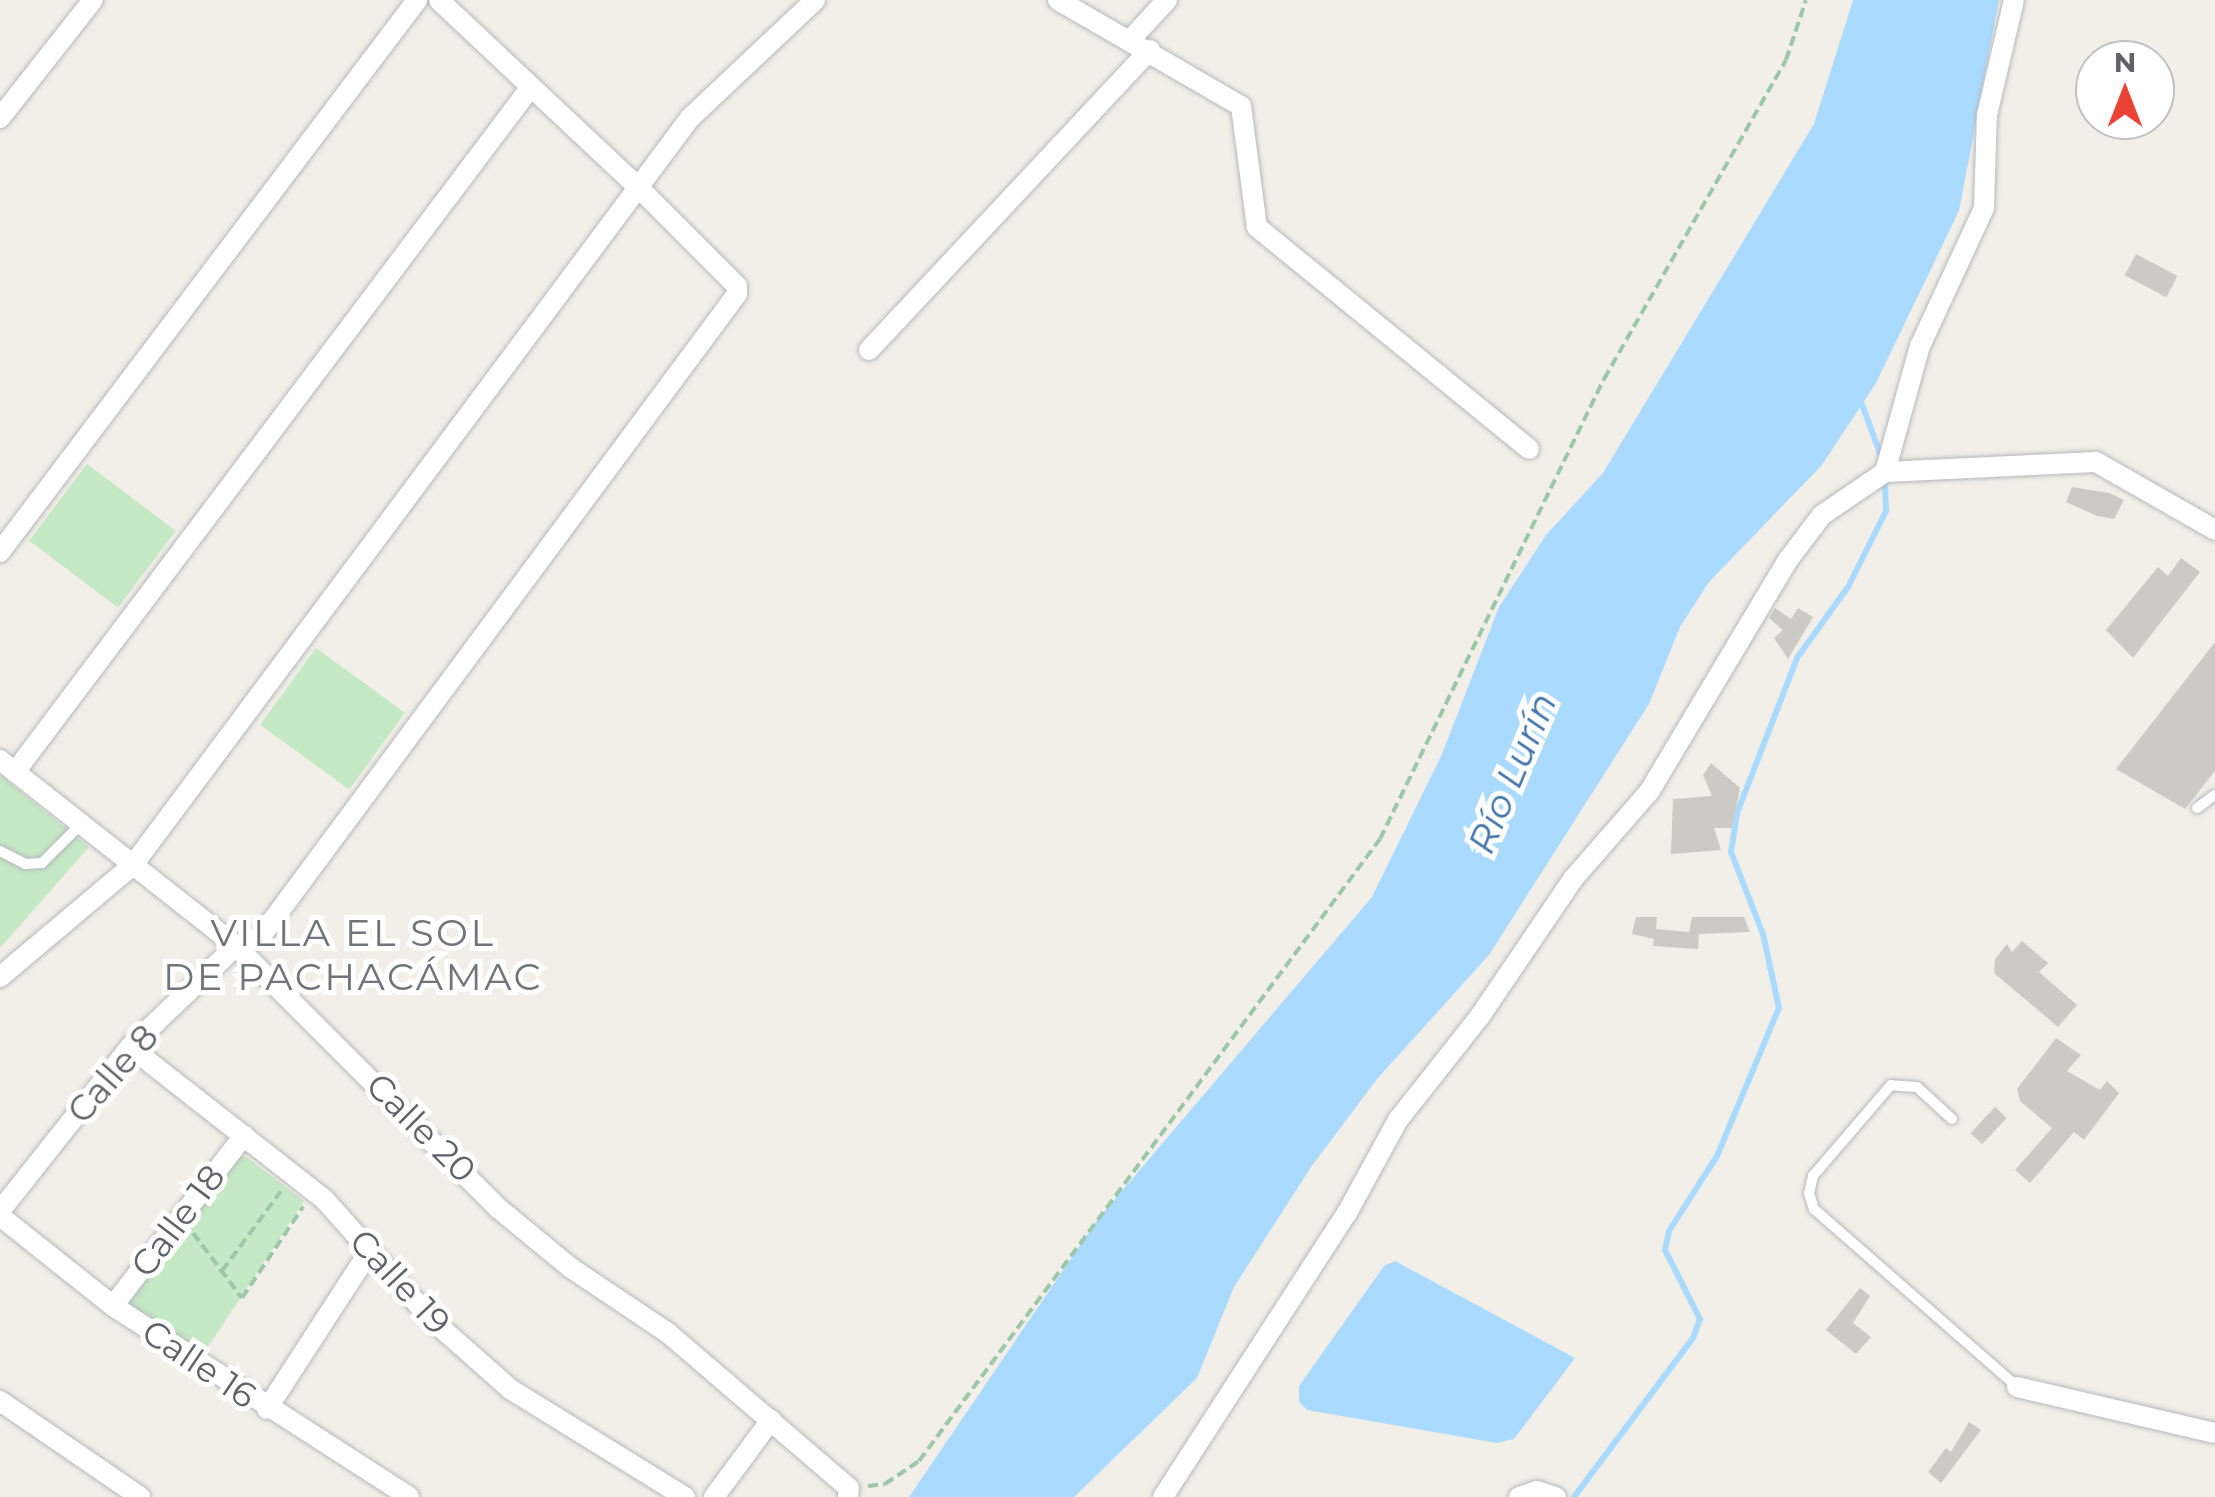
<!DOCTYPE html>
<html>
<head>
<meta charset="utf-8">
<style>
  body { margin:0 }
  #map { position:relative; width:2215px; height:1497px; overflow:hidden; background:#f1efe8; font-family:Montserrat,sans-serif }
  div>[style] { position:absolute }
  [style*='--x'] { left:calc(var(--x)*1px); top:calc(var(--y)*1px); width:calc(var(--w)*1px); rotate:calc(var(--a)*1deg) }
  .green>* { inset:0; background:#c5e8c5; transform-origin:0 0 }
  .water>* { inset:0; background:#aadaff }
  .stream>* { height:6px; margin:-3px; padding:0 3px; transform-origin:3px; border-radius:3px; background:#aadaff }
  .building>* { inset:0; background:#cccac5; transform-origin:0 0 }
  .path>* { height:4px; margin-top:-2px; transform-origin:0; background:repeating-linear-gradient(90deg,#9cc7a9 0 10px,transparent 0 15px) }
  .roads { filter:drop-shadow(0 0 2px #b5b8bc) drop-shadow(0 0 2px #b5b8bc) }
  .service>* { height:10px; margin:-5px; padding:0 5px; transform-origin:5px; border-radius:5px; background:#fff }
  .minor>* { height:20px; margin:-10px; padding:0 10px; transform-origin:10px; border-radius:10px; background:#fff }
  span { translate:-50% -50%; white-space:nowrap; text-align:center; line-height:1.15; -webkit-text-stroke:10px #fff; paint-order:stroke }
  .street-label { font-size:35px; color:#5f6368 }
  .water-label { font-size:38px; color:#4174aa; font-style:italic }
  .neighbourhood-label { font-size:38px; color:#70757a; letter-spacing:2.5px }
  .north { position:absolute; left:2075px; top:40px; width:100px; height:100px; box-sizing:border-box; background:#fff; border:2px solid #bfc1c3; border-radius:50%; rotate:0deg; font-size:28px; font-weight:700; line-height:40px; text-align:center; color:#5f6368 }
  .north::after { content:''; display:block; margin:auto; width:35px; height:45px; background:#ea4335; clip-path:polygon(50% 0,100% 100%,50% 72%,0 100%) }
</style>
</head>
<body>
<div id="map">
  <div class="green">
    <div style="left:87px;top:464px;width:111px;height:96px;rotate:37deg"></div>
    <div style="left:316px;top:648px;width:110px;height:95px;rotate:36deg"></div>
    <div style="clip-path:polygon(0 775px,89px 847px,0 948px)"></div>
    <div style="clip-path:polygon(237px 1157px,246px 1157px,304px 1201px,204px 1353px,127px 1305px,126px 1294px)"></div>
  </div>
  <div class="water">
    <div style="clip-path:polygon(1853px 0,1999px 0,1959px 211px,1876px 383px,1822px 465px,1709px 582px,1680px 627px,1649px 704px,1489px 955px,1377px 1079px,1311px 1167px,1234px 1287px,1197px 1378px,1074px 1497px,909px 1497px,1098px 1219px,1372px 897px,1442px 754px,1499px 607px,1546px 535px,1603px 473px,1814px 124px)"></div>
    <div style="clip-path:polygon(1395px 1261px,1575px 1358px,1514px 1439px,1497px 1443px,1307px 1410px,1299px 1402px,1299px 1386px,1384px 1266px)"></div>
  </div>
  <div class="stream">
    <div style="--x:1859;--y:396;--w:67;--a:69.9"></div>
    <div style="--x:1574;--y:1497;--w:199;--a:-53.2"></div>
    <div style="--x:1693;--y:1338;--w:20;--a:-70"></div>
    <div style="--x:1700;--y:1319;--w:77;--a:-116.9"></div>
    <div style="--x:1665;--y:1250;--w:19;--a:-78"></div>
    <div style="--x:1669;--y:1231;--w:89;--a:-57.4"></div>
    <div style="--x:1717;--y:1156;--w:160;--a:-67.3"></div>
    <div style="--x:1779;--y:1008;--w:76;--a:-102.2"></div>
    <div style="--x:1763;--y:934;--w:88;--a:-111.3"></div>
    <div style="--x:1731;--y:852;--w:39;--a:-81"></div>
    <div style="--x:1737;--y:813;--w:166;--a:-68.8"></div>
    <div style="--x:1797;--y:658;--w:87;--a:-54.3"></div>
    <div style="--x:1848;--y:587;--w:85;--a:-63.4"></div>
    <div style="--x:1886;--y:511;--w:35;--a:-92"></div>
  </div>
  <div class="building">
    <div style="left:2136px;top:254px;width:47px;height:24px;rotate:28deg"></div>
    <div style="clip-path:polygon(2072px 487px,2109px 493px,2124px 500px,2114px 519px,2097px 516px,2066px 502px)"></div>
    <div style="clip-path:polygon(2181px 558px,2200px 572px,2133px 658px,2106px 630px,2158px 567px,2168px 576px)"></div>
    <div style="clip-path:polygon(1775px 608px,1791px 619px,1798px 608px,1813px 617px,1788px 659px,1774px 638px,1783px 630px,1769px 618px)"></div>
    <div style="clip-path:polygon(2215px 642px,2215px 771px,2185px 809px,2116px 769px)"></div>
    <div style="clip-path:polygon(1711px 763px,1740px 788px,1732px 828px,1714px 828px,1721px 850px,1671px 854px,1673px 799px,1712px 796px,1703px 775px)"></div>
    <div style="clip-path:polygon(1636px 917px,1657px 917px,1656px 929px,1689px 932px,1692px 917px,1744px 917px,1750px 932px,1699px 934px,1698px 949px,1653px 946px,1654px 939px,1632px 934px)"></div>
    <div style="clip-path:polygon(2022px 941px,2048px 963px,2039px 972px,2077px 1005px,2058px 1027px,1994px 973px,1995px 959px,2007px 944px,2012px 952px)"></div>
    <div style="clip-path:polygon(2056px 1038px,2081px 1055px,2067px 1071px,2100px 1090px,2107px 1081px,2119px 1093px,2084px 1140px,2074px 1132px,2030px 1183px,2015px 1170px,2052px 1128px,2020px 1101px,2017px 1089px)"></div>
    <div style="left:1995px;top:1107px;width:16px;height:36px;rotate:43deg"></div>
    <div style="clip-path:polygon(1860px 1288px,1870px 1296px,1853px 1323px,1871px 1337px,1856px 1354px,1826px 1330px)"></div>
    <div style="clip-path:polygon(1969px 1422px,1981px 1430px,1941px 1483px,1928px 1472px,1946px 1448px,1951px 1452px)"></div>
  </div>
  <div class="path">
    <div style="--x:193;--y:1233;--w:81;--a:53"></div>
    <div style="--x:242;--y:1298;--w:110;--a:-56.2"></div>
    <div style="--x:222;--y:1271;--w:99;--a:-53.6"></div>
    <div style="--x:868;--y:1486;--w:17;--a:-7"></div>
    <div style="--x:885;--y:1484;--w:41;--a:-34.1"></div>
    <div style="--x:919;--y:1461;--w:774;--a:-53.46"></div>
    <div style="--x:1380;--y:839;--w:512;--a:-64.04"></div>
    <div style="--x:1604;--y:379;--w:367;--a:-60.3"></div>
    <div style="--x:1786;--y:60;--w:63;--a:-71.6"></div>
  </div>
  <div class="roads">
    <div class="service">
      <div style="--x:2197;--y:808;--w:22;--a:-36"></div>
      <div style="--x:0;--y:851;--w:28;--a:27"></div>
      <div style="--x:25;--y:864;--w:17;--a:-3"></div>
      <div style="--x:42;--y:863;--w:55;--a:-45"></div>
      <div style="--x:1952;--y:1119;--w:47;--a:-137.6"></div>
      <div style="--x:1917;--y:1087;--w:26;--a:-176"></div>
      <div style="--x:1891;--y:1085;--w:120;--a:130.6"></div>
      <div style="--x:1813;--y:1176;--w:17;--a:103"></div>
      <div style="--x:1809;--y:1193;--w:17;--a:73"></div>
      <div style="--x:1814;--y:1209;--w:270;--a:41.2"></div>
    </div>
    <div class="minor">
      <div style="--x:1058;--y:0;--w:211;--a:30.1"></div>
      <div style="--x:1241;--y:106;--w:122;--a:82.5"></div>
      <div style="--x:1257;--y:227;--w:351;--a:39.2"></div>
      <div style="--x:1132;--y:38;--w:52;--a:-47.4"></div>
      <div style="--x:0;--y:118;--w:150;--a:-51.8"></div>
      <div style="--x:869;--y:350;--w:411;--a:-46.9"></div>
      <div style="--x:1885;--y:472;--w:211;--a:-2.7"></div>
      <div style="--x:2096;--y:462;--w:137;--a:29.7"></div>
      <div style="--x:0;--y:552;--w:692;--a:-52.93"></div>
      <div style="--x:0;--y:760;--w:300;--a:38.2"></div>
      <div style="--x:236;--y:946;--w:371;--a:45"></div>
      <div style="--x:498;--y:1208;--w:94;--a:39.4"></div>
      <div style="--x:571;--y:1268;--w:117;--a:33.8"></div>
      <div style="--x:668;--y:1333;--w:238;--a:40.6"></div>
      <div style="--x:849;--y:1488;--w:9;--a:96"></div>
      <div style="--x:15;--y:772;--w:856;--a:-53.02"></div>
      <div style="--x:0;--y:977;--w:174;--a:-40.1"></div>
      <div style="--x:133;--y:865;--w:932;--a:-53.29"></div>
      <div style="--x:690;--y:118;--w:172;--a:-43.3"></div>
      <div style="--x:130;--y:1047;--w:246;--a:38.1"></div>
      <div style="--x:324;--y:1199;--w:161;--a:48.3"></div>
      <div style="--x:431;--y:1319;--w:106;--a:41.5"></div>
      <div style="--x:510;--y:1389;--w:206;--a:31.7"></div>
      <div style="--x:0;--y:1211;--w:209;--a:-51.6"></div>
      <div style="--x:130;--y:1047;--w:146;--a:-43.6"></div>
      <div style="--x:236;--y:946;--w:27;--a:-22"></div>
      <div style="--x:261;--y:936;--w:799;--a:-53.45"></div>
      <div style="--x:737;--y:294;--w:8;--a:-90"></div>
      <div style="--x:737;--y:286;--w:139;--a:-135"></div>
      <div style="--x:639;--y:188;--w:274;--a:-136.8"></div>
      <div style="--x:0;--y:1216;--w:144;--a:38.5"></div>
      <div style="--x:113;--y:1306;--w:352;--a:32.8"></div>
      <div style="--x:113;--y:1306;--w:215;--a:-52.5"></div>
      <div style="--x:2017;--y:1387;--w:203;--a:13.1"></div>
      <div style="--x:0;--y:1401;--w:170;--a:34.4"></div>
      <div style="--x:267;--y:1409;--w:187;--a:-57"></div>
      <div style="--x:714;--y:1497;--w:96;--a:-53.5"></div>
      <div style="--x:1163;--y:1497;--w:338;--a:-57.1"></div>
      <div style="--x:1347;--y:1213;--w:106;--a:-61.3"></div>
      <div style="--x:1398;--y:1120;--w:132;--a:-51.7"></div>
      <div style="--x:1480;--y:1016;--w:166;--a:-55.8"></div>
      <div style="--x:1573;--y:879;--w:116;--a:-48.9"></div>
      <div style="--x:1649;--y:792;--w:270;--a:-59.1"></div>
      <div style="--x:1788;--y:560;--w:56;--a:-52.9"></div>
      <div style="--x:1822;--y:515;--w:76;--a:-34.3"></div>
      <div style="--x:1885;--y:472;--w:131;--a:-74.5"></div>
      <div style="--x:1920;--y:346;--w:152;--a:-65.1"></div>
      <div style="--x:1984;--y:208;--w:93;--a:-88.2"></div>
      <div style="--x:1987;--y:115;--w:118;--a:-76.8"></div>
      <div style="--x:1519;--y:1497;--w:19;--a:-18"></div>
      <div style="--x:1537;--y:1491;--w:20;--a:18"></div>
    </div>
  </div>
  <div class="street-label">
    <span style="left:113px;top:1074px;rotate:-49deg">Calle 8</span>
    <span style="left:421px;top:1128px;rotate:45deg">Calle 20</span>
    <span style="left:178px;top:1221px;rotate:-53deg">Calle 18</span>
    <span style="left:400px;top:1282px;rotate:47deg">Calle 19</span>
    <span style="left:199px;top:1364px;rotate:34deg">Calle 16</span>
  </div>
  <div class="water-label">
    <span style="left:1512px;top:773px;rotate:-67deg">Río Lurín</span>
  </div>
  <div class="neighbourhood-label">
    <span style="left:353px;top:955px">VILLA EL SOL<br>DE PACHACÁMAC</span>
  </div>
  <div class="north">N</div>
</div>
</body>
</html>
